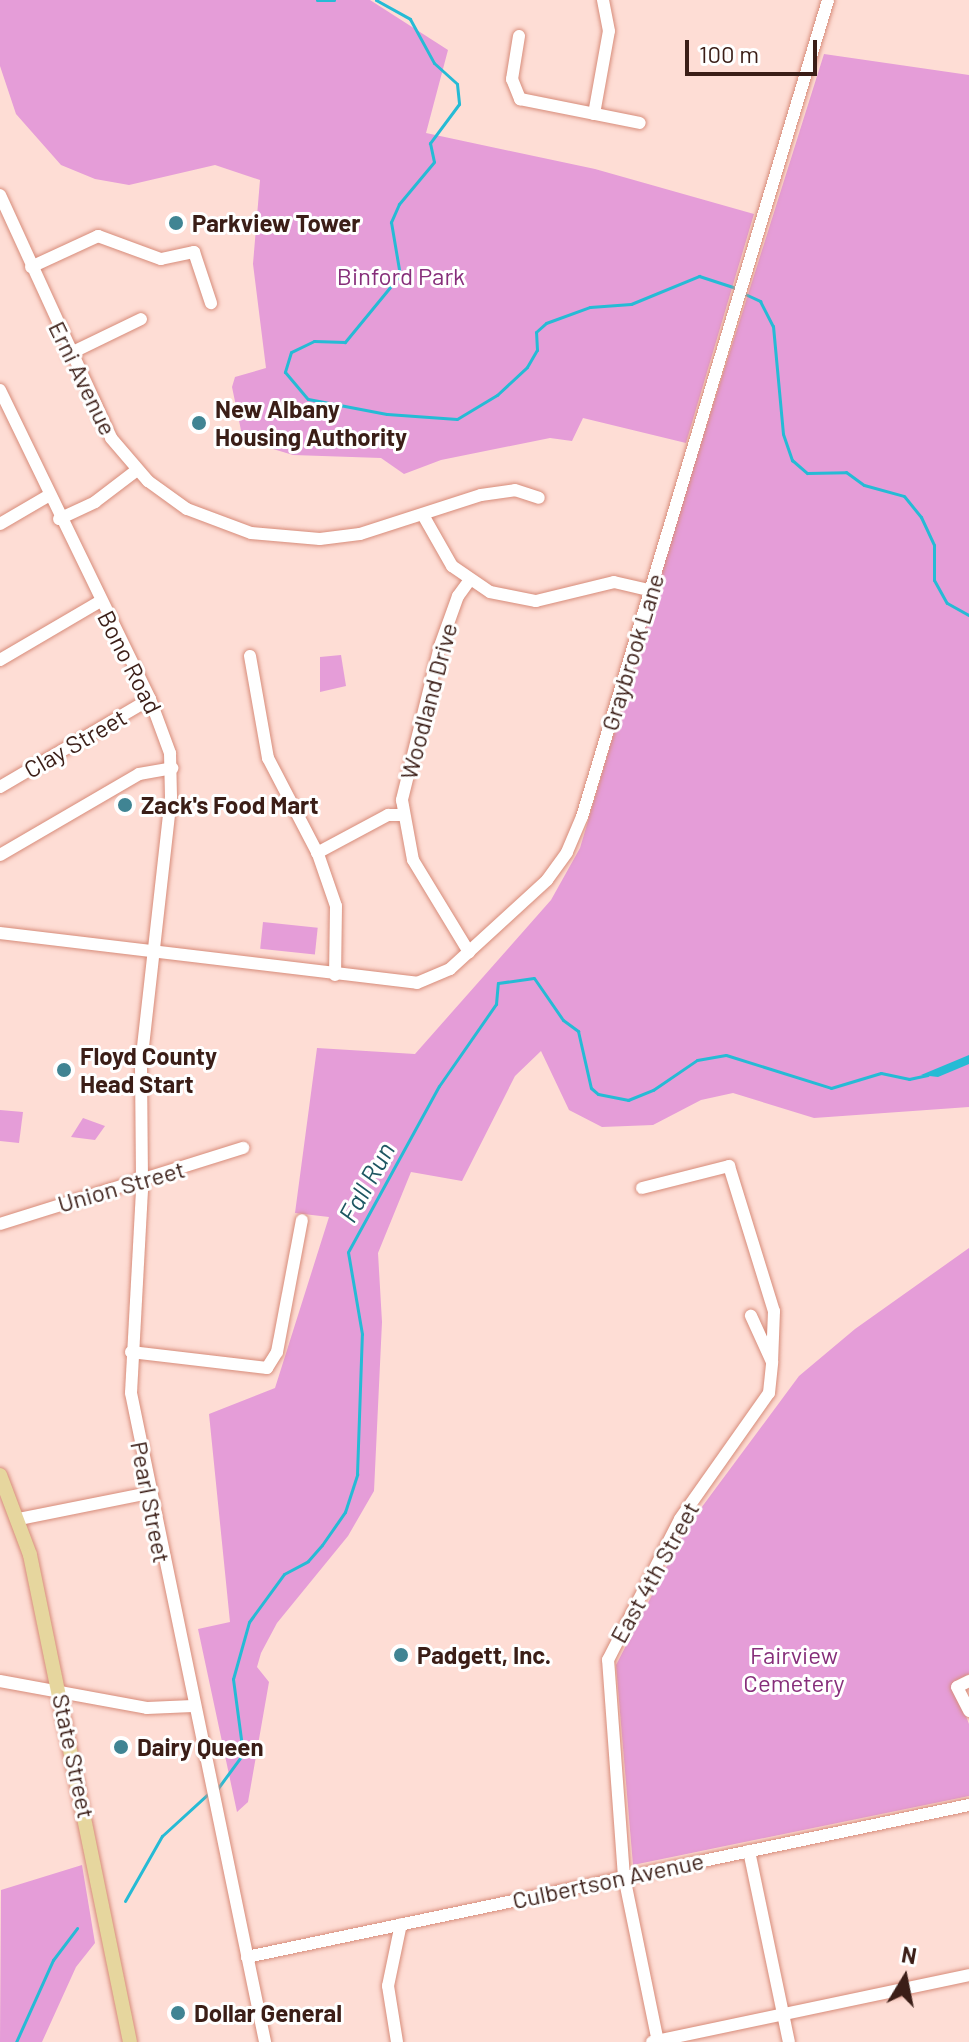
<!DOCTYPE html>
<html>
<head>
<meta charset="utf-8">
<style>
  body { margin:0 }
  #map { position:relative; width:969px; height:2042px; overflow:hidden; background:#feddd5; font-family:Barlow,sans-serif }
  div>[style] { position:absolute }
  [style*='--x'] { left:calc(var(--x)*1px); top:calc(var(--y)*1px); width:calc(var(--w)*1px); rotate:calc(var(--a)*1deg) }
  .green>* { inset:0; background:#e59dd8; transform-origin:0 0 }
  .water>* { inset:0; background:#26bbd5 }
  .stream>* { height:3px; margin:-1.5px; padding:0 1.5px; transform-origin:1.5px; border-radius:1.5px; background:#26bbd5 }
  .roads { filter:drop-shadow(0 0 2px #d78c7a) drop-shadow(0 0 2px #d78c7a) }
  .minor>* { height:12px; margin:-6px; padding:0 6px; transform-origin:6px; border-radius:6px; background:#fff }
  .major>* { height:14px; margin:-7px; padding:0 7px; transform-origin:7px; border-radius:7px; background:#e6d69e }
  .dots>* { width:22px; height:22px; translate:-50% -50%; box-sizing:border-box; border:4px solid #fff; border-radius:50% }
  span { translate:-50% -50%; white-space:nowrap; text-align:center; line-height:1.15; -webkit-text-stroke:6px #fff; paint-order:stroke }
  .poi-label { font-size:24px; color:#3b1e17; font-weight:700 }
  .left { translate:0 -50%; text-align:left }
  .park-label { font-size:24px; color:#862e7a }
  .street-label { font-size:24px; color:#3b1e17 }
  .water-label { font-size:26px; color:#1e5662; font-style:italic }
  .north { position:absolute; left:865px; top:1938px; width:80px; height:80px; -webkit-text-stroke:6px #fff; paint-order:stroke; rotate:10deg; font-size:22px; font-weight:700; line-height:32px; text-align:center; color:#3b1e17 }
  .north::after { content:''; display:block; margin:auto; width:28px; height:36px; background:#3b1e17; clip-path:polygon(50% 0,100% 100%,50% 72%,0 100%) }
  .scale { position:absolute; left:685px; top:40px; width:132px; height:36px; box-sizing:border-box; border:4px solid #3b1e17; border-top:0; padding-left:10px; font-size:24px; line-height:28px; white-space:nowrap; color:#3b1e17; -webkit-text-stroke:6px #fff; paint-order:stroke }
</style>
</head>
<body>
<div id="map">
  <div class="green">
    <div style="clip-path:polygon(0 0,370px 0,448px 50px,426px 133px,595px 169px,754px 214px,686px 443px,583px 418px,572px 441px,550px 438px,441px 460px,404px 474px,381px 458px,293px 455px,243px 440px,232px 387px,235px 377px,266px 368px,253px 264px,260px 180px,215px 165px,129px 185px,95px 179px,61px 165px,16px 114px,0 66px)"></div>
    <div style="clip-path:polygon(824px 54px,969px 75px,969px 1107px,814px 1118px,733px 1093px,701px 1100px,653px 1125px,602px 1127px,569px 1110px,541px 1051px,515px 1076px,462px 1181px,411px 1172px,378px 1253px,382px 1322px,374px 1491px,348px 1536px,277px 1623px,261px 1653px,257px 1667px,269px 1682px,248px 1802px,237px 1812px,198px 1629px,230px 1622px,209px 1414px,275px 1388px,329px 1217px,295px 1213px,317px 1048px,415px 1054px,551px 900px,580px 848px,678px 516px)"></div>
    <div style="clip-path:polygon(341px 655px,346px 686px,320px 692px,320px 657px)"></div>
    <div style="left:263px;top:922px;width:55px;height:27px;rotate:6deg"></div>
    <div style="clip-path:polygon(0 1110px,23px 1112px,19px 1143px,0 1141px)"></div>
    <div style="clip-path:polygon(83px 1118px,105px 1126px,95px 1140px,71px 1137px)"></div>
    <div style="clip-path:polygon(969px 1248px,969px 1674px,953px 1682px,969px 1724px,969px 1796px,633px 1865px,616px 1665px,687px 1527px,799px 1376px,855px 1329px)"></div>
    <div style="clip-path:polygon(82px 1865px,95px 1943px,76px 1967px,42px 2042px,0 2042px,1px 1890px)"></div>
  </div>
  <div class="water">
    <div style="clip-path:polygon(969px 1055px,969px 1064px,938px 1077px,921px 1075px)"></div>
  </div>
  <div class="stream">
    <div style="--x:317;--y:0;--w:17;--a:0"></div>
    <div style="--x:376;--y:0;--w:39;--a:29"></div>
    <div style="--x:410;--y:19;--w:50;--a:61.4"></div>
    <div style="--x:434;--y:63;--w:31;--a:42"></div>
    <div style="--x:457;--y:84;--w:20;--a:84"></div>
    <div style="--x:459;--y:104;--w:49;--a:126.6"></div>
    <div style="--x:430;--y:143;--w:19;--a:78"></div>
    <div style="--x:434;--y:162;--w:55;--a:129.8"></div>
    <div style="--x:399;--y:204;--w:20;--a:114"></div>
    <div style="--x:391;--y:222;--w:54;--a:80.4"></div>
    <div style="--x:400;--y:275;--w:87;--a:129.4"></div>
    <div style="--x:345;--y:342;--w:31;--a:-178"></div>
    <div style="--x:314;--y:341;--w:25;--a:154"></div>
    <div style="--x:291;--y:352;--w:21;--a:107"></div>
    <div style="--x:285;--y:372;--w:35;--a:50"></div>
    <div style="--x:308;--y:399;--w:80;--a:10.8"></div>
    <div style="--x:387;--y:414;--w:70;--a:4.1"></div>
    <div style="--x:457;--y:419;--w:47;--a:-31"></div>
    <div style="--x:497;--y:395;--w:41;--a:-43"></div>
    <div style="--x:527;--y:367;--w:20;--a:-60"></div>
    <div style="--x:537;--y:350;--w:18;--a:-93"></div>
    <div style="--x:536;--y:332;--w:13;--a:-42"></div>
    <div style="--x:546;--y:323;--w:47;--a:-20"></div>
    <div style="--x:590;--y:307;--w:41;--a:-4.2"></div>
    <div style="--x:631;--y:304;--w:74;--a:-22.4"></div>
    <div style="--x:699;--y:276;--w:38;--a:18"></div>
    <div style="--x:745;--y:294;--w:17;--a:25"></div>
    <div style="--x:760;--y:301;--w:28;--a:63"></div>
    <div style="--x:773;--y:326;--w:108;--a:84.7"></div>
    <div style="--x:783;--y:434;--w:28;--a:71"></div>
    <div style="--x:792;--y:460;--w:20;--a:41"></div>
    <div style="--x:807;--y:473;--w:39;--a:-1"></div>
    <div style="--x:846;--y:472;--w:22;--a:36"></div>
    <div style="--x:864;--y:485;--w:41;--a:15.4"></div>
    <div style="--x:904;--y:496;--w:27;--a:51"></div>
    <div style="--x:921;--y:517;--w:31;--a:65"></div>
    <div style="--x:934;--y:545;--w:35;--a:90"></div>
    <div style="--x:934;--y:580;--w:26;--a:61"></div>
    <div style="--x:947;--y:603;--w:25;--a:29"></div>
    <div style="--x:218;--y:1788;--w:42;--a:-53.7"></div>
    <div style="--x:243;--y:1754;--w:76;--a:-97.6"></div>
    <div style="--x:233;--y:1679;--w:59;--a:-74.3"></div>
    <div style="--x:249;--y:1622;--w:59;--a:-53.9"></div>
    <div style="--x:284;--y:1574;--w:27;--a:-28"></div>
    <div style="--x:308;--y:1561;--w:21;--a:-49"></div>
    <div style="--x:322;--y:1545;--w:40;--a:-55.1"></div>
    <div style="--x:345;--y:1512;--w:40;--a:-72"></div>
    <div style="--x:357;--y:1474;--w:140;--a:-88"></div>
    <div style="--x:362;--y:1334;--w:83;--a:-99.7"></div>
    <div style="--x:348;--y:1252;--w:189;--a:-61.3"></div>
    <div style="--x:439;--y:1086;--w:100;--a:-55.2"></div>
    <div style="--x:496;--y:1004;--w:21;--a:-85"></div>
    <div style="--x:498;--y:983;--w:36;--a:-8"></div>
    <div style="--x:534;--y:978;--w:51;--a:55.4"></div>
    <div style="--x:563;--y:1020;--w:19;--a:36"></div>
    <div style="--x:578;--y:1031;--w:58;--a:77.2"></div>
    <div style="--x:591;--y:1088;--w:9;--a:41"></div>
    <div style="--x:598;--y:1094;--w:31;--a:11"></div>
    <div style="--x:628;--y:1100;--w:27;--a:-22"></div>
    <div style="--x:653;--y:1090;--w:53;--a:-34.3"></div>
    <div style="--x:697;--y:1060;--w:29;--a:-10"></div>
    <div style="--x:726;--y:1055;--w:110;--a:17.4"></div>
    <div style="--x:831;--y:1088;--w:52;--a:-16.7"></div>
    <div style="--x:881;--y:1073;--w:29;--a:12"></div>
    <div style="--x:909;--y:1079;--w:19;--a:-12"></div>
    <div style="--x:125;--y:1901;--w:75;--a:-60.4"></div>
    <div style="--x:162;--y:1836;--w:62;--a:-42.4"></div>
    <div style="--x:16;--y:2042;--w:90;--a:-65.7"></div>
    <div style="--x:53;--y:1960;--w:40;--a:-53"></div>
  </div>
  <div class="roads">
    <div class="minor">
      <div style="--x:519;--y:36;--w:44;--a:99.2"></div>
      <div style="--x:512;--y:79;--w:22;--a:68"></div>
      <div style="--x:520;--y:99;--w:122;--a:11.3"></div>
      <div style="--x:594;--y:114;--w:84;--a:-79.8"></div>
      <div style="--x:609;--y:31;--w:32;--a:-101"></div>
      <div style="--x:0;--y:195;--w:267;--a:65.4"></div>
      <div style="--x:111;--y:438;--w:57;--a:49.3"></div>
      <div style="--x:148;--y:481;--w:48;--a:35.7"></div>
      <div style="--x:187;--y:509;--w:68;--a:20.6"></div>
      <div style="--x:251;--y:533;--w:69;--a:5"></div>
      <div style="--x:320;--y:539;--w:40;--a:-7.1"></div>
      <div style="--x:360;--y:534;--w:127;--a:-17.9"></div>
      <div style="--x:481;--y:495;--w:34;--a:-8"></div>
      <div style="--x:515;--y:490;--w:25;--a:18"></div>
      <div style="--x:31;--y:267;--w:74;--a:-24.8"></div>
      <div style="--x:98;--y:236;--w:67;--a:20.1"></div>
      <div style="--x:161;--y:259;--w:34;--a:-12"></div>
      <div style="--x:194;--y:252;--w:54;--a:71.6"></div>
      <div style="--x:69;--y:354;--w:80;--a:-25.9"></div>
      <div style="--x:0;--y:390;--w:343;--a:64.1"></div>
      <div style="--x:150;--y:699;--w:58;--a:69.7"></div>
      <div style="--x:170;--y:753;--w:44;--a:88.7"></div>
      <div style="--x:171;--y:797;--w:271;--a:96.4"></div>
      <div style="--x:141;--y:1066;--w:124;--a:89.5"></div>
      <div style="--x:142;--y:1190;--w:203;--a:93.1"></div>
      <div style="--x:131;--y:1393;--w:663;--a:78.33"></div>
      <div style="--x:423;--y:515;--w:59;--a:60.4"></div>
      <div style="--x:452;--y:566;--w:46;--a:34.4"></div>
      <div style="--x:490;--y:592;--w:47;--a:11.1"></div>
      <div style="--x:536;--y:601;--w:80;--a:-13.7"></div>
      <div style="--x:614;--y:582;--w:37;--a:13"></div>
      <div style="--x:59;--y:519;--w:40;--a:-25"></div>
      <div style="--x:95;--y:502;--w:53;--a:-37.3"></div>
      <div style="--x:0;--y:524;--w:56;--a:-30.3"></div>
      <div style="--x:469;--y:581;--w:19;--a:126"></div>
      <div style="--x:458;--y:596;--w:53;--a:109.8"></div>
      <div style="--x:440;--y:646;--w:159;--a:103.9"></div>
      <div style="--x:402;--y:800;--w:61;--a:79.6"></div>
      <div style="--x:413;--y:860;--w:108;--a:58.7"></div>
      <div style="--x:250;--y:656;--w:104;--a:80"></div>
      <div style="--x:268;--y:758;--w:108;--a:62.5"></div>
      <div style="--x:318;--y:854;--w:55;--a:70.9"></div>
      <div style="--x:336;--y:906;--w:69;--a:90.8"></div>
      <div style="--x:0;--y:660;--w:115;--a:-30.4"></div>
      <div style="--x:0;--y:787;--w:174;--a:-30.4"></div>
      <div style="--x:317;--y:853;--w:81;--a:-28.2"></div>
      <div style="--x:388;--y:815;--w:15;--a:0"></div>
      <div style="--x:0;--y:855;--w:161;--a:-30.2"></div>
      <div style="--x:139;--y:774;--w:34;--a:-10"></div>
      <div style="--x:0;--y:933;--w:420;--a:6.8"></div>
      <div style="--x:417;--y:983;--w:36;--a:-23"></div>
      <div style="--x:450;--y:969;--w:132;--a:-42.5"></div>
      <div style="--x:547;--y:880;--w:34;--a:-54"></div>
      <div style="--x:567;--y:852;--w:38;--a:-67"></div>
      <div style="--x:582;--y:817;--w:853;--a:-73.24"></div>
      <div style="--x:642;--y:1188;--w:90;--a:-14.2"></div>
      <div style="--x:729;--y:1166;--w:152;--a:72.8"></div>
      <div style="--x:774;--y:1311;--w:51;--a:92.2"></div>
      <div style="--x:0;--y:1224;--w:255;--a:-17.4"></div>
      <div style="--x:131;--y:1352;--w:137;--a:6.7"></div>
      <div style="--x:267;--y:1368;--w:19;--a:-58"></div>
      <div style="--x:277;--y:1352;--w:134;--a:-79.3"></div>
      <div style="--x:19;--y:1519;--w:133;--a:-11.3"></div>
      <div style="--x:0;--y:1681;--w:149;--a:10.4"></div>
      <div style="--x:147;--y:1708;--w:46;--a:-2.5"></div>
      <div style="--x:969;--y:1681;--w:13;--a:153"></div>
      <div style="--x:957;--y:1687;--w:27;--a:63"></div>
      <div style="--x:749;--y:1851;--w:195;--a:78.2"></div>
      <div style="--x:247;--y:1957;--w:738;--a:-11.89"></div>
      <div style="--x:397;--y:2042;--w:57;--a:-99.1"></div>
      <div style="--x:388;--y:1986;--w:63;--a:-78.2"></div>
      <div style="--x:652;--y:2042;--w:324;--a:-11.9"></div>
      <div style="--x:658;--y:2042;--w:168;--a:-101.6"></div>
      <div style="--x:624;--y:1877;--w:218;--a:-94.2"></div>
      <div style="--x:608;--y:1660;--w:158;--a:-62.9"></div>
      <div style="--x:680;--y:1519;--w:154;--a:-54.8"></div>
      <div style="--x:769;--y:1393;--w:31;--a:-84"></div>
      <div style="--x:772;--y:1362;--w:51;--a:-114.5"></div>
    </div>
    <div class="major">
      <div style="--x:0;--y:1475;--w:85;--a:69.4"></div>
      <div style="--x:30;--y:1555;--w:497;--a:78.4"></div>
    </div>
  </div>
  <div class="dots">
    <div style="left:176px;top:223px;background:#408493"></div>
    <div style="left:199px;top:423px;background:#408493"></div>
    <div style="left:125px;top:805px;background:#408493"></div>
    <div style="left:64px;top:1070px;background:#408493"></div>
    <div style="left:401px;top:1655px;background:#408493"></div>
    <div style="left:121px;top:1747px;background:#408493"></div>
    <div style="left:178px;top:2013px;background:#408493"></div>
  </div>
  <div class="poi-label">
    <span class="left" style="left:192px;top:223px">Parkview Tower</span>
    <span class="left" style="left:215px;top:423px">New Albany<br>Housing Authority</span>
    <span class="left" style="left:141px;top:805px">Zack's Food Mart</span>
    <span class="left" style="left:80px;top:1070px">Floyd County<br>Head Start</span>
    <span class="left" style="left:417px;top:1655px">Padgett, Inc.</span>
    <span class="left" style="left:137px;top:1747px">Dairy Queen</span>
    <span class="left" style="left:194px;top:2013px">Dollar General</span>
  </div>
  <div class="park-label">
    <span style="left:401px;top:276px">Binford Park</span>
    <span style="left:794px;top:1669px">Fairview<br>Cemetery</span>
  </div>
  <div class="street-label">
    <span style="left:83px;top:378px;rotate:64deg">Erni Avenue</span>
    <span style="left:632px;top:652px;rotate:-73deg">Graybrook Lane</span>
    <span style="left:130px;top:662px;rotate:63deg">Bono Road</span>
    <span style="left:428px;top:701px;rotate:-75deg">Woodland Drive</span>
    <span style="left:75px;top:743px;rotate:-30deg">Clay Street</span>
    <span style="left:121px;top:1186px;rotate:-16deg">Union Street</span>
    <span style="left:151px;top:1502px;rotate:79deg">Pearl Street</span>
    <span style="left:654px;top:1572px;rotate:-61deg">East 4th Street</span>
    <span style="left:74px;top:1756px;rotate:78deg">State Street</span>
    <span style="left:608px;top:1880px;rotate:-12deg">Culbertson Avenue</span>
  </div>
  <div class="water-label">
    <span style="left:366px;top:1182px;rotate:-61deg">Fall Run</span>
  </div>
  <div class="north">N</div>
  <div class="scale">100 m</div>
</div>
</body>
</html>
